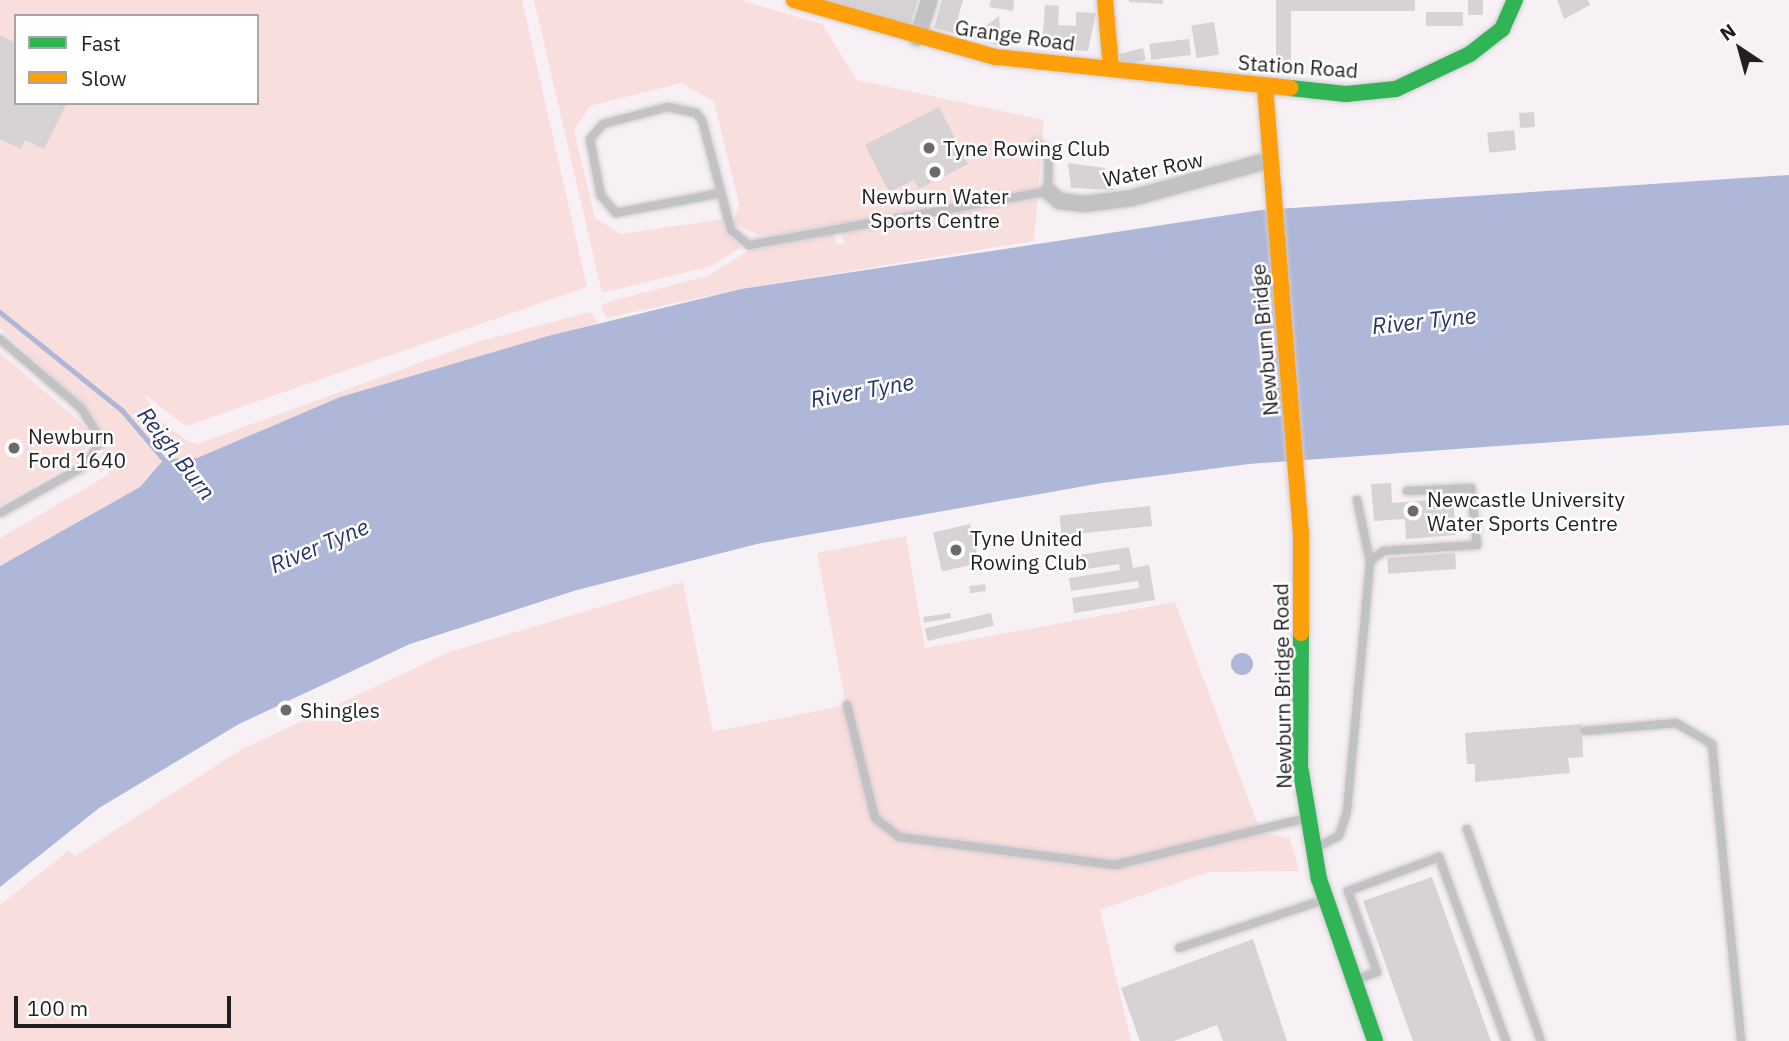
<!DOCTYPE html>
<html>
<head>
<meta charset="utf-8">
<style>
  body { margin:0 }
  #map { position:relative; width:1789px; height:1041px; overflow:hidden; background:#f7f1f6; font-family:"IBM Plex Sans",sans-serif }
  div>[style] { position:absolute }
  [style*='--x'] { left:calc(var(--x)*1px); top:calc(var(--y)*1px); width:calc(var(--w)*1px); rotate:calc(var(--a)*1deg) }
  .green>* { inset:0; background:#f9dede }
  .water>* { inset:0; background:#afb7d8 }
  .round { border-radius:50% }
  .stream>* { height:4.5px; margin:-2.25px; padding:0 2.25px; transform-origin:2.25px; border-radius:2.25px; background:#afb7d8 }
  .building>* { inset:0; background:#d7d2d4; transform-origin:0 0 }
  .roads { filter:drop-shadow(0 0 2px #d0cccf) drop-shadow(0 0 2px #d0cccf) }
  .lane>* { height:8px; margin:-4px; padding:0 4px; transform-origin:4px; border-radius:4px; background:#c2c1c3 }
  .street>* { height:16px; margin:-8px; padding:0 8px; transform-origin:8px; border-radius:8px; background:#c2c1c3 }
  .fast>* { height:16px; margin:-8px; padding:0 8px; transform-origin:8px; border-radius:8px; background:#30b455 }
  .slow>* { height:16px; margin:-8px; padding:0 8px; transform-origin:8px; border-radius:8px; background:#ff9f0a }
  .dots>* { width:19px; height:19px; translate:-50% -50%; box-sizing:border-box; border:4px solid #fff; border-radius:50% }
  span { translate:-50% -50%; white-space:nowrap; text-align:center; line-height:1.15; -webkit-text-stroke:5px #fff; paint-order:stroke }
  .street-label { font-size:21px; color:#221f22 }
  .poi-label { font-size:21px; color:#221f22 }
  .left { translate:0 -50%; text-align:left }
  .water-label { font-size:23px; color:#28346c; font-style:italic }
  .legend { position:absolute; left:14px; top:14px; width:245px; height:91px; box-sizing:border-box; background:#fff; border:2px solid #a7a5a7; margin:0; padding:9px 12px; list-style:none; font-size:21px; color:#221f22 }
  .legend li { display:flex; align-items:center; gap:14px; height:35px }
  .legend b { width:35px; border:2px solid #a7a5a7 }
  .north { position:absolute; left:1705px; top:14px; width:70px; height:70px; -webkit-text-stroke:5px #fff; paint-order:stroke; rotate:324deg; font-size:19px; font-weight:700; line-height:28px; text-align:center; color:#221f22 }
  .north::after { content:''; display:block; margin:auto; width:24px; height:32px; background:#221f22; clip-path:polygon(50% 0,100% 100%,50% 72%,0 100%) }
  .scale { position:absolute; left:14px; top:996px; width:217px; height:32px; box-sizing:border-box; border:4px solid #221f22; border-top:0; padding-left:9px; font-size:21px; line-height:24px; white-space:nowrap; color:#221f22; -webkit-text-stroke:5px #fff; paint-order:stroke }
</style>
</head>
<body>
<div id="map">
  <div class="green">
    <div style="clip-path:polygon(evenodd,0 0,522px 0,587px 287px,186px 426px,144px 394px,158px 419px,186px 440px,197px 444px,477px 342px,590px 312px,598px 323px,340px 397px,197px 458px,164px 459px,140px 487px,0 566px,0 538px,108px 475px,117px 452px,101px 473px,93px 462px,102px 456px,102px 431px,80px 402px,0 328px,0 0,16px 16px,257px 16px,257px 103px,16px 103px,16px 16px)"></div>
    <div style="clip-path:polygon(534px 0,740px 0,822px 24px,857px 80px,1044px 120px,1034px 241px,741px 289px,606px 318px,601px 306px,608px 302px,707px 276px,750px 250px,834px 234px,836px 245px,844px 244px,840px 223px,764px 237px,733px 224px,739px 204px,714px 102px,682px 83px,590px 106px,574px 131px,595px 218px,621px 234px,724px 219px,725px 232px,741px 247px,712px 266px,602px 293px)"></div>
    <div style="clip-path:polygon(0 353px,95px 435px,81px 458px,0 505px)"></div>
    <div style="clip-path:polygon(906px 536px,925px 648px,1175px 602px,1261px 833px,1290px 838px,1299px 871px,1209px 872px,1100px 910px,1131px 1041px,0 1041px,0 905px,69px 850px,75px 856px,242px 749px,449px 652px,683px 582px,713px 732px,846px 705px,817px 553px)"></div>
  </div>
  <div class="water">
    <div style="clip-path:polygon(1789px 175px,1789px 425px,1249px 464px,1102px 483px,757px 544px,577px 590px,410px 644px,239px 724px,99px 808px,0 887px,0 566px,140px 487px,164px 459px,197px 458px,340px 397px,548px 336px,741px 289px,1261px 210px)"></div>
    <div class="round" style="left:1231px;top:653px;width:22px;height:22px"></div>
  </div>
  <div class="stream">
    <div style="--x:0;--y:312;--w:156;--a:38.8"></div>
    <div style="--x:122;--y:410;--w:70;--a:49.7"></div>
  </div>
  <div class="building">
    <div style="clip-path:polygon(820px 0,918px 0,908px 31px)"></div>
    <div style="clip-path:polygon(942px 0,963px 0,956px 25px,982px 29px,999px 16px,1001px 46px,934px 28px)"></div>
    <div style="clip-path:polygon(991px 0,1014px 0,1013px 11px,989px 7px)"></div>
    <div style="clip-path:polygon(1129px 0,1163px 0,1163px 4px,1129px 2px)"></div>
    <div style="clip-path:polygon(1276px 0,1415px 0,1415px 11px,1291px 11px,1291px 61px,1276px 61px)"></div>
    <div style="left:1468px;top:0;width:15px;height:15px"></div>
    <div style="clip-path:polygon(1557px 0,1588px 0,1590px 5px,1564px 19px)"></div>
    <div style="clip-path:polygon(1045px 5px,1059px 6px,1058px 25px,1076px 26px,1076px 12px,1096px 13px,1088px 51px,1042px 48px)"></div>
    <div style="left:1426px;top:12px;width:37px;height:14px"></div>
    <div style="left:1214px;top:22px;width:33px;height:23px;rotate:81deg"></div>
    <div style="clip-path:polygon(0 35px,16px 43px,16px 103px,67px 103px,44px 149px,25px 140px,21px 149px,0 139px)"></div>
    <div style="left:1189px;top:39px;width:16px;height:40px;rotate:83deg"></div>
    <div style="left:1143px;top:48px;width:12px;height:25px;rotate:76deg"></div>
    <div style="clip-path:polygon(939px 107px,968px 164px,919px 189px,914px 180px,889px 192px,865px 145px)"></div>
    <div style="left:1534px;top:112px;width:15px;height:15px;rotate:86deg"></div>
    <div style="left:1514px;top:130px;width:20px;height:27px;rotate:84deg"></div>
    <div style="clip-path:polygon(1068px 163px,1105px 168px,1114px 190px,1071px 188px)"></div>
    <div style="clip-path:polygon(1391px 483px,1392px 503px,1453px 498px,1456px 535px,1406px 539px,1405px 519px,1374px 521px,1371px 484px)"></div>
    <div style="left:1150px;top:506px;width:20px;height:91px;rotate:84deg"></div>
    <div style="left:970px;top:524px;width:40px;height:38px;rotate:77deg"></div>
    <div style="clip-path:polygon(1129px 547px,1133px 568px,1149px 565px,1155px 600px,1074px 613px,1072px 598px,1139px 588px,1138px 581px,1071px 591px,1069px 578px,1120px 570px,1119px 564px,1068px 572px,1066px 557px)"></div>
    <div style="left:1455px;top:553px;width:16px;height:68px;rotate:86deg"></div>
    <div style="left:985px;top:584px;width:7px;height:16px;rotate:82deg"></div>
    <div style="clip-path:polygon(950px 613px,951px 618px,924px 623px,923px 617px)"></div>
    <div style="left:991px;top:613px;width:13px;height:68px;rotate:77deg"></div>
    <div style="clip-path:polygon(1582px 724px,1583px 757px,1568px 758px,1570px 773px,1475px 782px,1475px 764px,1467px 764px,1465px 733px)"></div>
    <div style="clip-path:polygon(1432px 877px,1491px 1041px,1413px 1041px,1363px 901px)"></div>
    <div style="clip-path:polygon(1253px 939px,1287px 1041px,1223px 1041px,1217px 1025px,1174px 1041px,1140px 1041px,1121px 988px)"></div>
  </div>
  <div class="roads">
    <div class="lane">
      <div style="--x:721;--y:193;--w:107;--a:169.2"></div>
      <div style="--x:616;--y:213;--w:23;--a:-131"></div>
      <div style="--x:601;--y:196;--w:58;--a:-100.9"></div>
      <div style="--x:590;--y:139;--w:20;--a:-49"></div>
      <div style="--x:603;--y:124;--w:67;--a:-14.7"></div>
      <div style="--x:668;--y:107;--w:29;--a:12"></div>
      <div style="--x:696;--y:113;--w:9;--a:49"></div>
      <div style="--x:702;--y:120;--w:114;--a:75.2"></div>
      <div style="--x:731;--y:230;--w:23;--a:40"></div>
      <div style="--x:749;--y:245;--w:304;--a:-10.2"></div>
      <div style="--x:1048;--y:191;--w:39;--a:-89"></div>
      <div style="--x:1049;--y:152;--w:16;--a:-145"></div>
      <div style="--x:0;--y:339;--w:106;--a:40.4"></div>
      <div style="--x:81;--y:408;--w:38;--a:58"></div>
      <div style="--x:101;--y:440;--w:29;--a:121"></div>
      <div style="--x:86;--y:465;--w:98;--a:150.8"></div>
      <div style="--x:1357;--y:500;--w:62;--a:78"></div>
      <div style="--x:847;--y:705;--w:116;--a:76.1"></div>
      <div style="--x:875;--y:818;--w:31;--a:38"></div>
      <div style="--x:899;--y:837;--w:218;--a:7.4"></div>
      <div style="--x:1115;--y:865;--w:198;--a:-13.8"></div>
      <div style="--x:1585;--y:731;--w:91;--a:-5"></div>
      <div style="--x:1676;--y:723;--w:42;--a:30.3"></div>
      <div style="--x:1712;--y:744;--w:298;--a:84.4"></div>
      <div style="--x:1467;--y:829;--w:225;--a:70.8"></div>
      <div style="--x:1316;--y:848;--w:26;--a:-28"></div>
      <div style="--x:1339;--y:836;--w:26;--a:-72"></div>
      <div style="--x:1347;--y:811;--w:251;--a:-84.7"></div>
      <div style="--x:1370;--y:561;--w:17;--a:-36"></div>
      <div style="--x:1384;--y:551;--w:93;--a:-3.7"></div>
      <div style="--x:1477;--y:545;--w:57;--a:-96"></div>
      <div style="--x:1471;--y:488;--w:64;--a:177.3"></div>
      <div style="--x:1179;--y:948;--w:152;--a:-18.4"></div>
      <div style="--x:1355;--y:980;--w:23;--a:-20"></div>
      <div style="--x:1377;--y:972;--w:86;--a:-109.7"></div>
      <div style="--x:1348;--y:891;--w:97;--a:-20.5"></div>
      <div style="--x:1439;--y:857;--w:196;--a:70"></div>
    </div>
    <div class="street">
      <div style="--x:917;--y:38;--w:40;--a:-72"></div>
      <div style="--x:1048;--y:191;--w:15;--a:42"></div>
      <div style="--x:1059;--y:201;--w:25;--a:7"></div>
      <div style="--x:1084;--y:204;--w:48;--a:-7.1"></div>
      <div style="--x:1132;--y:198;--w:143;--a:-15.4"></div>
    </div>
    <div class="fast">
      <div style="--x:1290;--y:88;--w:56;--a:6.1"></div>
      <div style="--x:1346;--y:94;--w:50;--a:-5.7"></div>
      <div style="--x:1396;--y:89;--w:82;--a:-25.3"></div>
      <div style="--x:1470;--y:54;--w:41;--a:-38"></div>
      <div style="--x:1502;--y:29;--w:32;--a:-66"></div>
      <div style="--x:1301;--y:633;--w:133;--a:90.4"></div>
      <div style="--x:1300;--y:766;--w:115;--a:80.5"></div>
      <div style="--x:1319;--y:879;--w:171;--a:70.9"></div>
    </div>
    <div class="slow">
      <div style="--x:794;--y:0;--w:210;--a:15.8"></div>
      <div style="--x:996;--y:57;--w:296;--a:6"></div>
      <div style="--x:1105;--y:0;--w:67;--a:84.9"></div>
      <div style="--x:1265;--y:87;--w:447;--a:85.4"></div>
      <div style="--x:1301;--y:533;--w:100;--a:90"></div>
    </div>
  </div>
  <div class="dots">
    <div style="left:929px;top:148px;background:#6d686c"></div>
    <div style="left:935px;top:172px;background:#6d686c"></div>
    <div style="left:14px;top:448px;background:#6d686c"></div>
    <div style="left:1413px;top:511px;background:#6d686c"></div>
    <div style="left:956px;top:550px;background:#6d686c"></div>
    <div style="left:286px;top:710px;background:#6d686c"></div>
  </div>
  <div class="street-label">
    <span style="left:1015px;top:35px;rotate:8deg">Grange Road</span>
    <span style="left:1298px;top:66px;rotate:4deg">Station Road</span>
    <span style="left:1153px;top:169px;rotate:-12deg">Water Row</span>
    <span style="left:1264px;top:340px;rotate:-95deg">Newburn Bridge</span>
    <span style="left:1282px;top:686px;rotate:-91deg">Newburn Bridge Road</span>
  </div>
  <div class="poi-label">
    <span class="left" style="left:943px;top:148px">Tyne Rowing Club</span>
    <span style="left:935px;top:208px">Newburn Water<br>Sports Centre</span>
    <span class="left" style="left:28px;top:448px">Newburn<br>Ford 1640</span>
    <span class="left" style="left:1427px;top:511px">Newcastle University<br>Water Sports Centre</span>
    <span class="left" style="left:970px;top:550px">Tyne United<br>Rowing Club</span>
    <span class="left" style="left:300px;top:710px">Shingles</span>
  </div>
  <div class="water-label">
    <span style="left:1424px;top:320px;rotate:-6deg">River Tyne</span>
    <span style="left:862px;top:390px;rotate:-10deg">River Tyne</span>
    <span style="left:177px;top:453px;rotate:52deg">Reigh Burn</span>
    <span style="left:319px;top:545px;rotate:-23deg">River Tyne</span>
  </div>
  <ul class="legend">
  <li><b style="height:9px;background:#30b455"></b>Fast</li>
  <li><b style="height:9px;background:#ff9f0a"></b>Slow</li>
  </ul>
  <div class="north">N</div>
  <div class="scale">100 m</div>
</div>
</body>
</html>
